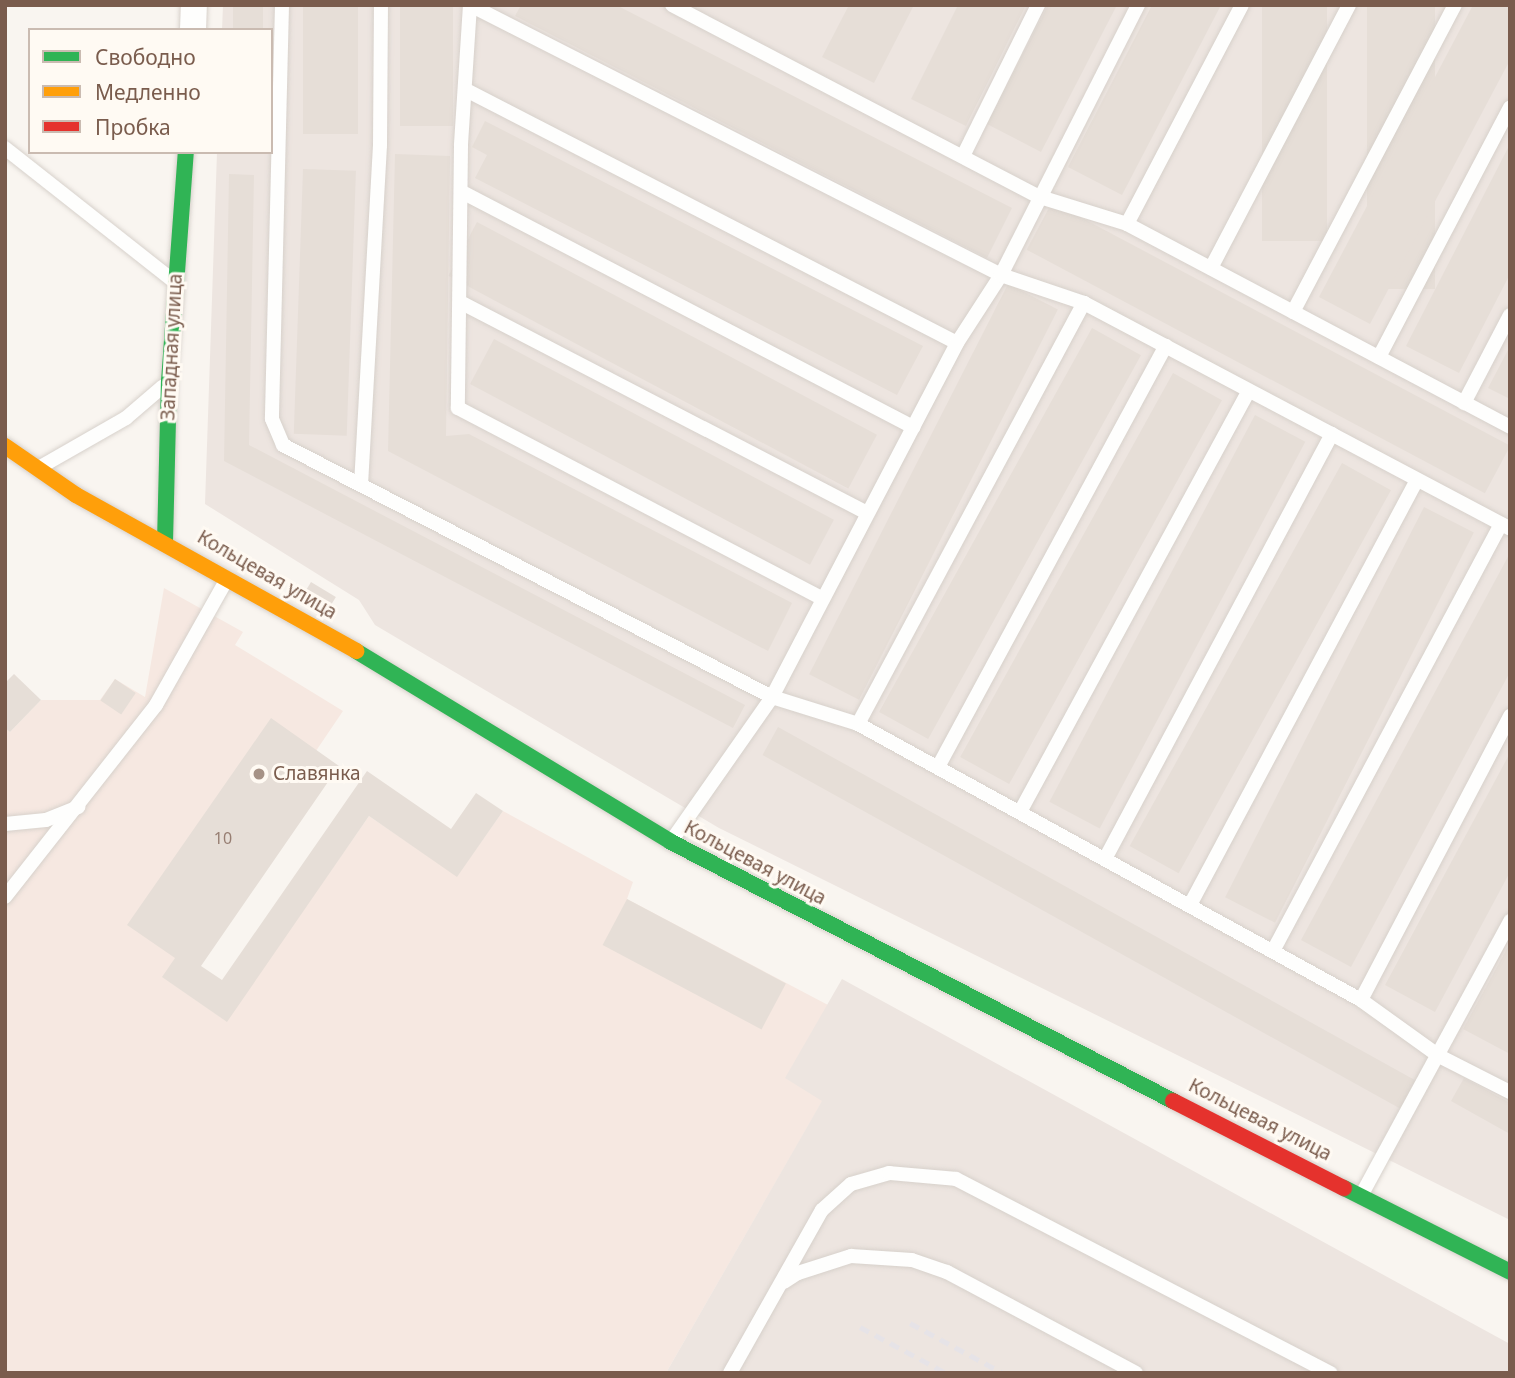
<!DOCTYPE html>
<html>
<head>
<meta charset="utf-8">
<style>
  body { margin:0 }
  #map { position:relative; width:1515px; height:1378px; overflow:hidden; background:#f9f5f0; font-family:"Noto Sans",sans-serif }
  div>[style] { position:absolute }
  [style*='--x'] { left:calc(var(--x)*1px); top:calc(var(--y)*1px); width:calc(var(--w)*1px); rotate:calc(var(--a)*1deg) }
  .commercial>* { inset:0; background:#f6e8e1 }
  .industrial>* { inset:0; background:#ede5e0 }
  .building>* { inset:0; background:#e6ded7; transform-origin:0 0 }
  .roads { filter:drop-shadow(0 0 2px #d7d1cb) drop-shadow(0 0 2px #d7d1cb) }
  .lane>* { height:14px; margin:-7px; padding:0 7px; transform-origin:7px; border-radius:7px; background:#fefefd }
  .street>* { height:26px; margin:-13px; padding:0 13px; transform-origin:13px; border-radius:13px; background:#fefefd }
  .fast>* { height:16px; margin:-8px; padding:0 8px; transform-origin:8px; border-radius:8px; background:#30b455 }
  .slow>* { height:16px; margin:-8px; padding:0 8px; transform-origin:8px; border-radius:8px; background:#ff9f0a }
  .jam>* { height:16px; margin:-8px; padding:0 8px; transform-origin:8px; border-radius:8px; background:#e5322d }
  .rail>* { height:5px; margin-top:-2.5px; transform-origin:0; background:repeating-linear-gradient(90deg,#e6e3e7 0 10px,transparent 0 17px) }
  .dots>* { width:19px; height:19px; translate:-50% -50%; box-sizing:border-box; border:4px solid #fffaf3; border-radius:50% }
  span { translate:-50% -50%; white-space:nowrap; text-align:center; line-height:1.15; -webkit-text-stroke:6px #fffaf3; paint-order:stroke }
  .number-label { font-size:16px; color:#977e72 }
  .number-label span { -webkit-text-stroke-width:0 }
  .street-label { font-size:19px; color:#7a5c4d }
  .poi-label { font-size:19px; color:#7a5c4d }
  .left { translate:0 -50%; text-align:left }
  .frame { position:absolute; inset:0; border:7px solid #7a5c4d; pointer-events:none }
  .legend { position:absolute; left:28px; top:28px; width:245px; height:126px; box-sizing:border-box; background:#fffaf3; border:2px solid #cabbb1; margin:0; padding:9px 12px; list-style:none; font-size:21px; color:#7a5c4d }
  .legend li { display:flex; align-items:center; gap:14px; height:35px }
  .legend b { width:35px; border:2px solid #cabbb1 }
</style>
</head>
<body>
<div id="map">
  <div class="commercial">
    <div style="clip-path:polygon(164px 588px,243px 632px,235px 645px,343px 711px,163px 977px,226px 1021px,369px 816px,457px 876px,503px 811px,633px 882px,627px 899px,828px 1005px,786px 1078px,823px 1100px,666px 1373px,5px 1373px,5px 728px,10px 732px,41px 700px,100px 700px,115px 679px,145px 697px)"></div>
  </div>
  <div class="industrial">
    <div style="clip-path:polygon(223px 5px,1510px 5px,1510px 1220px,719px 828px,375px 625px,359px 600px,205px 504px,217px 152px,271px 152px,271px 30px,222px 30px)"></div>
    <div style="clip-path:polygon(842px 979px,1510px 1344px,1510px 1373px,666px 1373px,822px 1101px,785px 1078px)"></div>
  </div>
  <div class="building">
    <div style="left:233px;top:5px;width:30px;height:25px"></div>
    <div style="left:303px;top:5px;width:55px;height:129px"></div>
    <div style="left:400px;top:5px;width:53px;height:121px"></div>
    <div style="clip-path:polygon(521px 5px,616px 5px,1012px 208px,987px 258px,515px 16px)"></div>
    <div style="clip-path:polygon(849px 5px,914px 5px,874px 83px,822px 57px)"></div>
    <div style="clip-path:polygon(958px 5px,1026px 5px,966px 126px,911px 99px)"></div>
    <div style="clip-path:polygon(1048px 5px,1117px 5px,1041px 152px,987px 124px)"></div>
    <div style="clip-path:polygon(1152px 5px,1221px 5px,1122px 195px,1068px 167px)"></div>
    <div style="left:1262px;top:5px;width:65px;height:236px"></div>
    <div style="left:1367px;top:5px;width:68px;height:284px"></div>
    <div style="clip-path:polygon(1473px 5px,1510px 5px,1510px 60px,1370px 324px,1319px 297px)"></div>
    <div style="clip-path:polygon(485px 121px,923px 346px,897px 395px,475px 178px,487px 155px,472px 147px)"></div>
    <div style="clip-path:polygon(1510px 144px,1510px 274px,1459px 373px,1406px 346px)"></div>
    <div style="clip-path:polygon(395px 154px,450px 156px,446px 436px,469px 434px,792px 603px,768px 651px,388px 451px)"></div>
    <div style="left:303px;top:169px;width:53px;height:265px;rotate:2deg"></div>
    <div style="clip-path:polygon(229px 174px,254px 175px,249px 445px,745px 705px,733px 728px,224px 461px)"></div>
    <div style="left:1052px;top:202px;width:519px;height:54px;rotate:28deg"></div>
    <div style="left:477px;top:222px;width:453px;height:61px;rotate:28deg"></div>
    <div style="left:1008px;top:284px;width:56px;height:438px;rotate:27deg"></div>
    <div style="left:1092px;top:328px;width:56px;height:439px;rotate:29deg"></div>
    <div style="left:494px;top:339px;width:385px;height:51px;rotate:28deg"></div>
    <div style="clip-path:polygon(1510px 346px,1510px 399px,1488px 388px)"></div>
    <div style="left:1173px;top:373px;width:56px;height:439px;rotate:29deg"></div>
    <div style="left:1255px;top:415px;width:57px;height:438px;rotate:28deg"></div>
    <div style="left:1342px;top:463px;width:56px;height:438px;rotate:29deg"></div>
    <div style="left:1424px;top:507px;width:56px;height:438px;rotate:27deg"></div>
    <div style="clip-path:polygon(1510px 553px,1510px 672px,1351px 967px,1301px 940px)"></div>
    <div style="left:311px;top:582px;width:29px;height:10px;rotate:31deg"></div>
    <div style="clip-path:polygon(14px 674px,41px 700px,10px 732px,5px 728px,5px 683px)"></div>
    <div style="left:115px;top:679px;width:25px;height:26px;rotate:34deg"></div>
    <div style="clip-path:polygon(271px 718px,339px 766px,201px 966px,222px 980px,367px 771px,451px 829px,476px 793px,503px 811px,457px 877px,369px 816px,227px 1022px,162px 977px,175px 958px,127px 925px)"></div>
    <div style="left:778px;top:727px;width:730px;height:32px;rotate:29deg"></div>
    <div style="clip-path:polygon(1510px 753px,1510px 872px,1435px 1012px,1385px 985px)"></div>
    <div style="left:627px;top:899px;width:180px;height:52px;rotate:28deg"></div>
    <div style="clip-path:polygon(1510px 943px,1510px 1054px,1463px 1029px)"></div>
    <div style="clip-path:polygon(1464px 1078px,1510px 1103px,1510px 1134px,1451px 1101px)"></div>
  </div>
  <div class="roads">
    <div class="lane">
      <div style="--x:282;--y:5;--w:414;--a:91.4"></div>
      <div style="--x:272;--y:419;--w:28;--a:67"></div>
      <div style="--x:283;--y:445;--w:550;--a:27.26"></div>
      <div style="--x:772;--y:697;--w:90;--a:17.4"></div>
      <div style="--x:858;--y:724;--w:574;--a:28.75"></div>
      <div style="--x:1361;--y:1000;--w:96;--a:35.7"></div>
      <div style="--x:1439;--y:1056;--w:80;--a:26.9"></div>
      <div style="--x:470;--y:5;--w:596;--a:26.95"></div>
      <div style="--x:1001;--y:275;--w:88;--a:18.6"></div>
      <div style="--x:1084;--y:303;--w:482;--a:27.9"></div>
      <div style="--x:470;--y:5;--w:141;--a:93.7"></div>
      <div style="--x:461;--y:146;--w:262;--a:90.7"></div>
      <div style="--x:458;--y:408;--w:410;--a:27.6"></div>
      <div style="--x:672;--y:5;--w:415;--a:27.6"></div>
      <div style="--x:1040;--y:197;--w:91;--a:17.2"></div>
      <div style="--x:1127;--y:224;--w:433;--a:27.9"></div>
      <div style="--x:466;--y:90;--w:552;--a:27.26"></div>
      <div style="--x:5;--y:148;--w:213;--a:38.3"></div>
      <div style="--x:963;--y:156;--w:169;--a:-63.6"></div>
      <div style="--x:462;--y:192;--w:509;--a:27.52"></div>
      <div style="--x:1127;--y:224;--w:247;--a:-62.3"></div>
      <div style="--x:1211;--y:268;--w:297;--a:-62.3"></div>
      <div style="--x:460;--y:302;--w:458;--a:27.4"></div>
      <div style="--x:1293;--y:312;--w:347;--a:-62.2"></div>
      <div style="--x:1379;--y:357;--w:282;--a:-62.3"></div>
      <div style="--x:1464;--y:403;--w:99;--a:-62.4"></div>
      <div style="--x:42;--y:466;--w:97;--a:-29.7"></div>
      <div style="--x:126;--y:418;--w:48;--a:-40.7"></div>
      <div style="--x:361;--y:485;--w:341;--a:-86.8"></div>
      <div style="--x:380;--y:145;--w:140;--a:-89.6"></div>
      <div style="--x:858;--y:724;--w:478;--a:-61.8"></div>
      <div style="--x:938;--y:767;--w:479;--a:-61.6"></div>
      <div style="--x:1020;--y:812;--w:479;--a:-61.5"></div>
      <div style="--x:5;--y:824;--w:41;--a:-5.6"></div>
      <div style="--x:46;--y:820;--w:35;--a:-22"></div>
      <div style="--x:672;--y:840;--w:174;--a:-55"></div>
      <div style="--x:772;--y:697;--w:399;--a:-62.4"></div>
      <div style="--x:957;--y:343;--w:81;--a:-57.1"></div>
      <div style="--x:1001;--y:275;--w:303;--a:-63.1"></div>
      <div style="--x:1105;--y:859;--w:482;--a:-61.9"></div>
      <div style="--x:5;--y:897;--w:244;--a:-51.8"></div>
      <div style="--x:156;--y:705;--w:142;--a:-60.6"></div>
      <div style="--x:1190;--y:905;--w:482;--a:-61.9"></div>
      <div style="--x:1273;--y:951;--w:484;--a:-61.9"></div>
      <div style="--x:1361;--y:1000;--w:321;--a:-62.3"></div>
      <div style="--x:1362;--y:1194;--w:311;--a:-61.5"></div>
      <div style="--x:784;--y:1282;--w:17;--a:-33"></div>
      <div style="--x:798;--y:1273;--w:56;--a:-17.8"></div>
      <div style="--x:851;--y:1256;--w:61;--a:3.8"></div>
      <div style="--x:912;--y:1260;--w:37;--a:19"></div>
      <div style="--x:947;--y:1272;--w:214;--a:28.1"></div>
      <div style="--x:730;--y:1373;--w:187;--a:-60.6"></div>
      <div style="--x:822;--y:1210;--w:39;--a:-42"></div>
      <div style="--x:851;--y:1184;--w:40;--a:-16"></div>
      <div style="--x:889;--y:1173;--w:67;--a:5.1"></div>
      <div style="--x:956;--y:1179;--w:422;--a:27.4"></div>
    </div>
    <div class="street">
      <div style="--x:193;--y:30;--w:25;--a:-88"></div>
    </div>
    <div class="fast">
      <div style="--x:165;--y:542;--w:161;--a:-88.6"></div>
      <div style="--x:169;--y:381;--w:230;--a:-85.8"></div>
      <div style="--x:356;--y:651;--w:368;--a:31.2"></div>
      <div style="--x:671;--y:842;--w:565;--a:27.29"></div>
      <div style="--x:1344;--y:1188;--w:186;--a:26.8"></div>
    </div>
    <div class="slow">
      <div style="--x:5;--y:446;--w:86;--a:34.6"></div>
      <div style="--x:76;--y:495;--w:321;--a:29.1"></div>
    </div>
    <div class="jam">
      <div style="--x:1173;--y:1101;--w:192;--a:27"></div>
    </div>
  </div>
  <div class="rail">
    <div style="--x:910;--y:1323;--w:106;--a:28.3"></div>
    <div style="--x:860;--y:1327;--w:98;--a:28.1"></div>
    <div style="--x:528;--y:1373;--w:124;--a:0"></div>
  </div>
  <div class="dots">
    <div style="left:259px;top:774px;background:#a69286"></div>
  </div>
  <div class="number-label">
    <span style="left:223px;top:838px">10</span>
  </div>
  <div class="street-label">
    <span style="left:172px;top:347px;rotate:-87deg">Западная улица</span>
    <span style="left:267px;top:575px;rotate:30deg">Кольцевая улица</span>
    <span style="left:755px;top:863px;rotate:28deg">Кольцевая улица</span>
    <span style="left:1260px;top:1120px;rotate:27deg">Кольцевая улица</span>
  </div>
  <div class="poi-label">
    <span class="left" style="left:273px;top:774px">Славянка</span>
  </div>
  <div class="frame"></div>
  <ul class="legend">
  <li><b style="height:9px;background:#30b455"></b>Свободно</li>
  <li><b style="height:9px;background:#ff9f0a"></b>Медленно</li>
  <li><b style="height:9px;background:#e5322d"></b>Пробка</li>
  </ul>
</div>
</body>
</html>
